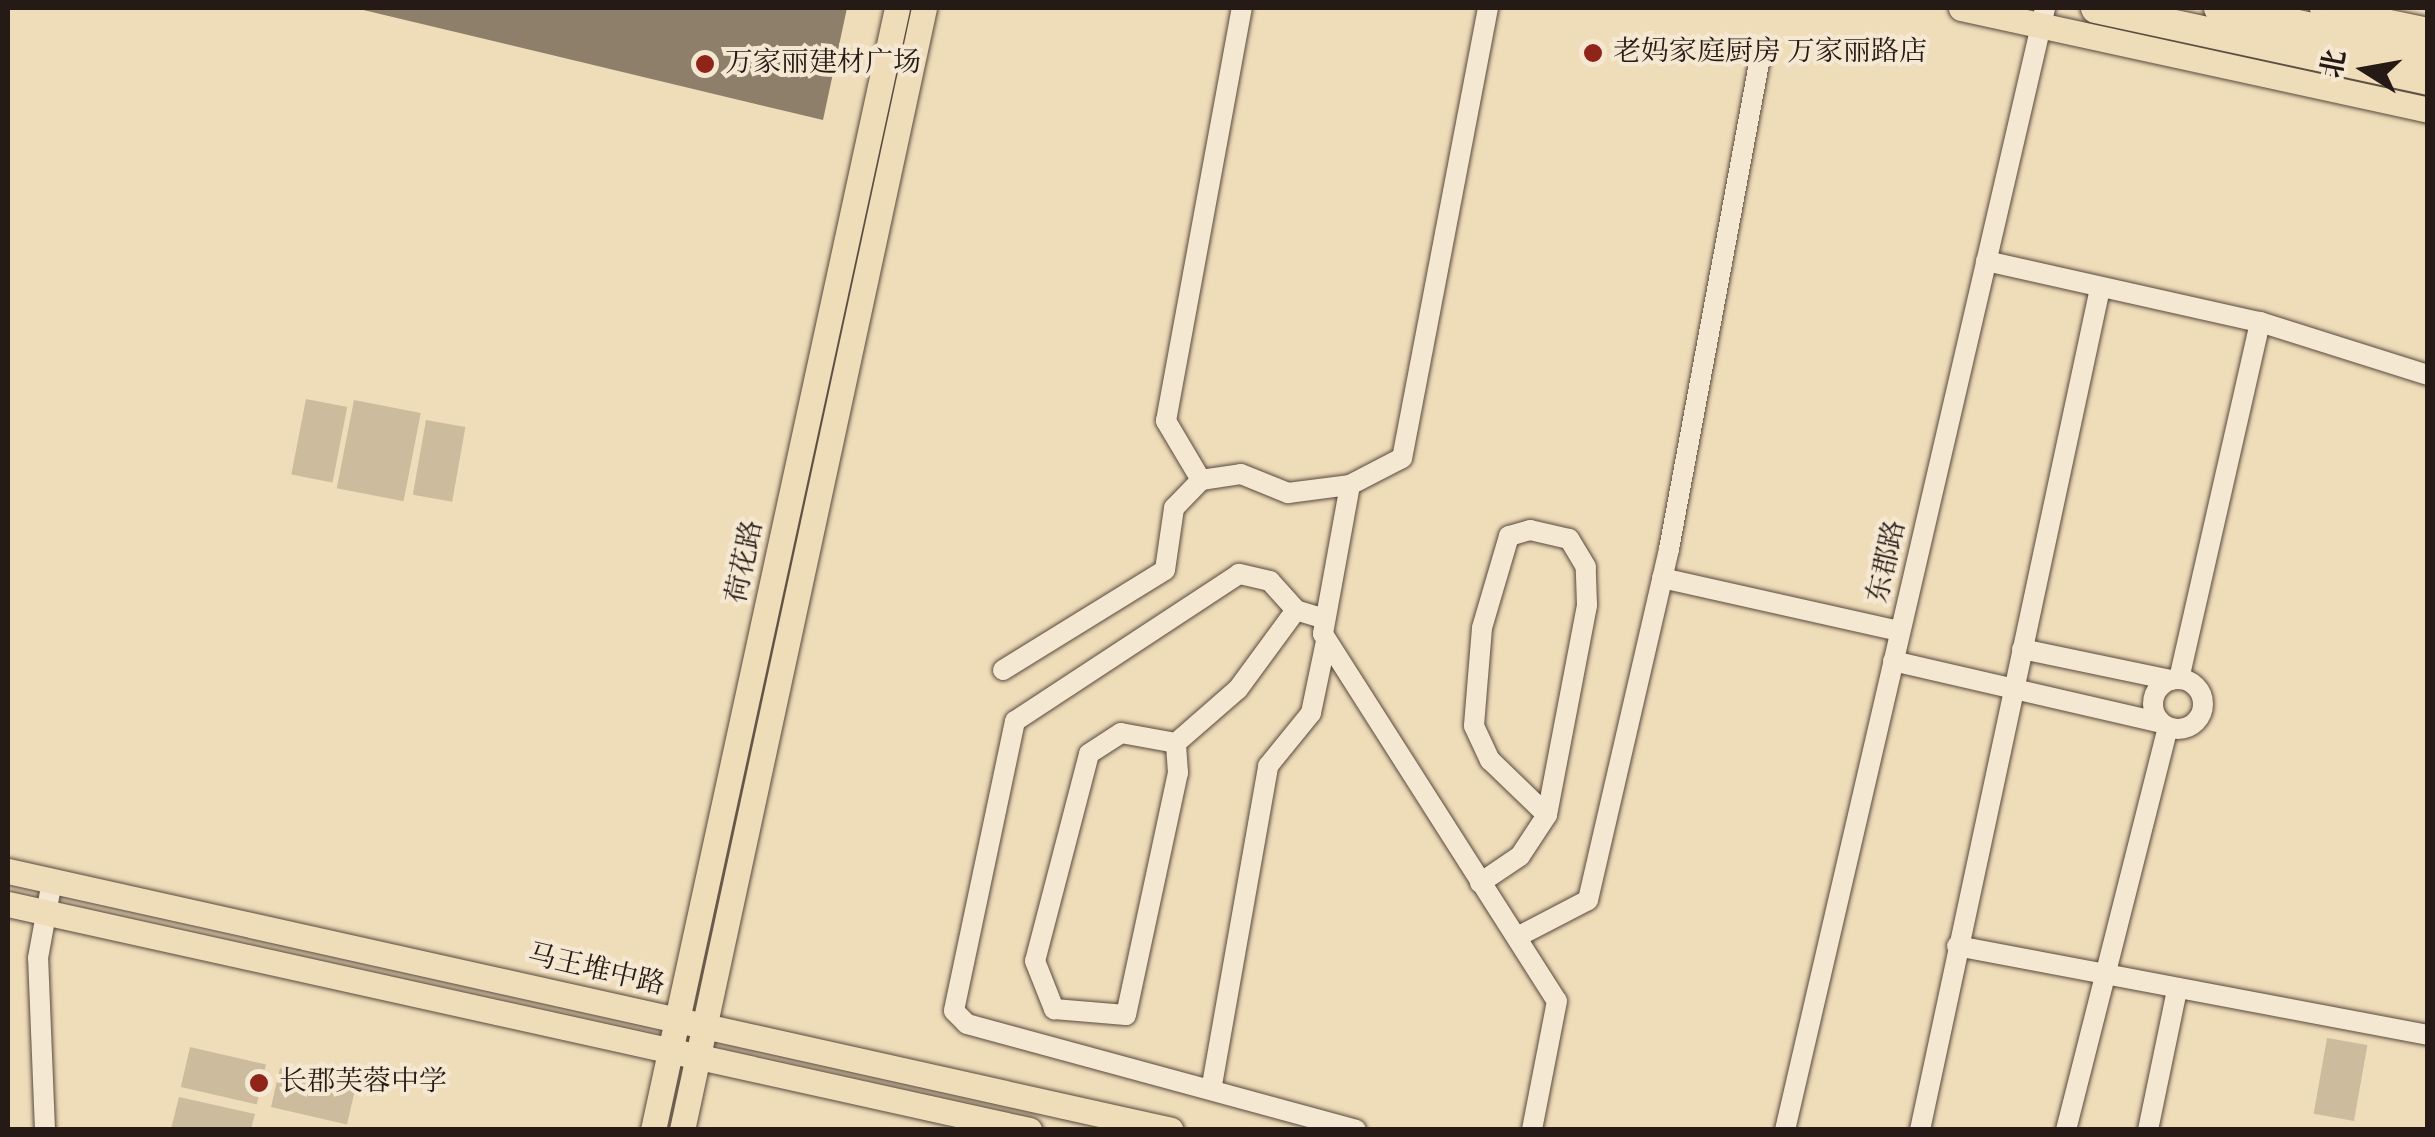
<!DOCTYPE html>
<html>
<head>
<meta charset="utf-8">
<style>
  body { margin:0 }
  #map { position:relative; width:2435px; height:1137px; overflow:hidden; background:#efdcb9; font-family:"IM FELL English","Noto Serif SC",serif }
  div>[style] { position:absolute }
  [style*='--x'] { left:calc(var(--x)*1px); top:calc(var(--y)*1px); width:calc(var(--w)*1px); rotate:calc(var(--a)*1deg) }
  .green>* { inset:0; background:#cdbb9d; transform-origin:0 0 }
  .building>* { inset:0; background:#8e7f6a }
  .roads { filter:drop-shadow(0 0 2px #584a3e) drop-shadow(0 0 2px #584a3e) }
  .minor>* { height:20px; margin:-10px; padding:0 10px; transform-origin:10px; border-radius:10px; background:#f5e8d2 }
  .minor>.ring { margin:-10px; padding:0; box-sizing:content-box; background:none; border:20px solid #f5e8d2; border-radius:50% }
  .major>* { height:25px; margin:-12.5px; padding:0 12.5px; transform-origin:12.5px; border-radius:12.5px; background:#efdcb9 }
  .highway>* { height:30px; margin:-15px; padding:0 15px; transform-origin:15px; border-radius:15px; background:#efdcb9 }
  .dots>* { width:28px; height:28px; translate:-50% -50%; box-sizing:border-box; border:5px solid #f5e8d2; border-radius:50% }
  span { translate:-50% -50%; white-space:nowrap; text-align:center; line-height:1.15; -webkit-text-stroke:8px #f5e8d2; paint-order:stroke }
  .poi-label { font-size:28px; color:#251a15 }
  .left { translate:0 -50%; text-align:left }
  .street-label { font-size:28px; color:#251a15 }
  .frame { position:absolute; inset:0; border:10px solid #251a15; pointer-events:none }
  .north { position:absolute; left:2315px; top:20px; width:100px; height:100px; -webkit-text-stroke:8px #f5e8d2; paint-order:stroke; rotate:281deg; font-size:28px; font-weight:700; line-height:40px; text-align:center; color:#251a15 }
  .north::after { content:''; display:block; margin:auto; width:35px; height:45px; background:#251a15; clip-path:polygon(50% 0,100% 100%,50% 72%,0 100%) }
</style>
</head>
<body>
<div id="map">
  <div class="green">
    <div style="left:306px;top:399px;width:42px;height:77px;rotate:11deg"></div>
    <div style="left:354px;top:400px;width:68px;height:90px;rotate:11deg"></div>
    <div style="left:426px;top:420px;width:40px;height:76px;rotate:10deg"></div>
    <div style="left:2327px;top:1038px;width:41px;height:77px;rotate:10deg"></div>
    <div style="left:190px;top:1047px;width:78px;height:41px;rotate:13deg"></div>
    <div style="left:280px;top:1068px;width:78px;height:40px;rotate:13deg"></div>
    <div style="clip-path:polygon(179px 1097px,255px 1114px,251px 1129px,171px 1129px)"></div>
  </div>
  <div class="building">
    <div style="clip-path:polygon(355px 8px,847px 8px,823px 120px)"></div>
  </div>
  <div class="roads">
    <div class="minor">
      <div style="--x:1488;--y:8;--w:458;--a:100.8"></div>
      <div style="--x:1402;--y:458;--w:59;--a:152.6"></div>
      <div style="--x:1350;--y:485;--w:151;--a:100.3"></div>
      <div style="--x:1323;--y:634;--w:435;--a:57.5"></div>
      <div style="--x:1557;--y:1001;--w:131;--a:101"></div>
      <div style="--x:1986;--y:261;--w:281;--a:12.6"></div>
      <div style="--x:2260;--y:322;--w:176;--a:17.5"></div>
      <div style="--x:1201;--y:480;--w:69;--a:-120.7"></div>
      <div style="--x:1166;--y:421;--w:420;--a:-79.6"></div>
      <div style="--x:1662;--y:578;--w:244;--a:12.6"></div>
      <div style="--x:1325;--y:619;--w:30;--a:-163"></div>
      <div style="--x:1296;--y:610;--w:39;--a:-132"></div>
      <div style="--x:1270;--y:581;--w:32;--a:-167"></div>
      <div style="--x:1239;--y:574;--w:268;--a:146.7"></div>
      <div style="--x:1015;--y:721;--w:296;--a:101.9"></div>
      <div style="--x:954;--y:1011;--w:18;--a:45"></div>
      <div style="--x:967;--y:1024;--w:403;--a:15.2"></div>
      <div style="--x:2022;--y:649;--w:152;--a:11.8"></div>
      <div style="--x:1893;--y:661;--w:275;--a:13"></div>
      <div style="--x:1003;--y:670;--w:190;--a:-31.7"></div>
      <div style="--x:1165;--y:570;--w:63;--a:-81.7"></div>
      <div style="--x:1174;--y:508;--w:39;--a:-46"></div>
      <div style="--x:1201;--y:480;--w:40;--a:-8.5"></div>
      <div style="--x:1241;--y:474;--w:51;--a:22"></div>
      <div style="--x:1288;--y:493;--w:63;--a:-7.4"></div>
      <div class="ring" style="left:2153px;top:679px;width:30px;height:30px"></div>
      <div style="--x:2179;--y:679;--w:366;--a:-77.2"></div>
      <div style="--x:1176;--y:743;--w:56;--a:-169.7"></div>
      <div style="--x:1121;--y:733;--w:38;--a:147"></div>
      <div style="--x:1089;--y:754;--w:214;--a:104.6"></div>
      <div style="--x:1035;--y:961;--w:52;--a:68.4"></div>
      <div style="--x:1054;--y:1009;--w:72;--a:4.8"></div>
      <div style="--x:1126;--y:1015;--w:248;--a:-77.9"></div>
      <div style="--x:1178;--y:773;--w:30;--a:-94"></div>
      <div style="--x:1176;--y:743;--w:82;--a:-41.1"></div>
      <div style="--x:1238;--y:689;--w:98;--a:-53.7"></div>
      <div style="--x:1480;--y:883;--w:48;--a:-34"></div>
      <div style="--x:1520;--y:856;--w:49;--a:-56.6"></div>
      <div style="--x:1547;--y:815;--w:214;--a:-79.2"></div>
      <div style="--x:1587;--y:605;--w:38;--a:-92"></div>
      <div style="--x:1586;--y:567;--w:33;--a:-121"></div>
      <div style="--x:1569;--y:539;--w:40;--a:-167"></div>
      <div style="--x:1530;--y:530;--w:22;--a:164"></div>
      <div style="--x:1509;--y:536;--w:96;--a:106.4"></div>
      <div style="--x:1482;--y:628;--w:98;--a:94.7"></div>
      <div style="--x:1474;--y:726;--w:38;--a:65"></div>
      <div style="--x:1490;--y:760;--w:79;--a:44"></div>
      <div style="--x:1517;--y:937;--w:80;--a:-27.5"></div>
      <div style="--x:1588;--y:900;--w:360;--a:-77"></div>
      <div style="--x:1669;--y:549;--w:499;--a:-79.5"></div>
      <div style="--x:1957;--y:946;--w:479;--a:10.7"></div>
      <div style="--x:1212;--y:1085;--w:324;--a:-80"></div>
      <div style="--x:1268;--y:766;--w:68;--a:-50.9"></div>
      <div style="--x:1311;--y:713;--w:74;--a:-78.2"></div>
      <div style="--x:45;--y:1130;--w:172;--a:-92.3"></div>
      <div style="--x:38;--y:958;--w:78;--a:-79.7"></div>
      <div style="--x:1785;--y:1130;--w:1152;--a:-76.95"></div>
      <div style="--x:1920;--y:1130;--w:861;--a:-77.93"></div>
      <div style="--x:2066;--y:1130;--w:415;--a:-75.8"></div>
      <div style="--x:2148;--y:1130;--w:143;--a:-78.3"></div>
    </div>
    <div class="major">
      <div style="--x:1961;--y:8;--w:478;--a:12.3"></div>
      <div style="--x:2322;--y:8;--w:108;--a:11.7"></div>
      <div style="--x:8;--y:871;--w:1191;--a:12.55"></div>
      <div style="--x:8;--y:904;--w:1046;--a:12.48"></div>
      <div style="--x:653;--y:1130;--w:1148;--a:-77.73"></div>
      <div style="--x:682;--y:1130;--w:1148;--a:-77.83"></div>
    </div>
    <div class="highway">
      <div style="--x:2096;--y:8;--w:340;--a:12.2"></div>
      <div style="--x:2219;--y:8;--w:214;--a:12.2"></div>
    </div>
  </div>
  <div class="dots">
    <div style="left:1593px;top:53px;background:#8f2418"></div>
    <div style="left:705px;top:64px;background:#8f2418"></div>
    <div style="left:259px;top:1083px;background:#8f2418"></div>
  </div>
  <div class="poi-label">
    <span class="left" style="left:1613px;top:53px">老妈家庭厨房 万家丽路店</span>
    <span class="left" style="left:725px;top:64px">万家丽建材广场</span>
    <span class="left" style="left:279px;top:1083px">长郡芙蓉中学</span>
  </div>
  <div class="street-label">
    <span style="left:746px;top:562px;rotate:-78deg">荷花路</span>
    <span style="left:1888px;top:562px;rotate:-77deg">东郡路</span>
    <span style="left:596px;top:971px;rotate:13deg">马王堆中路</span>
  </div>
  <div class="frame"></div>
  <div class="north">北</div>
</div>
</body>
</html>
